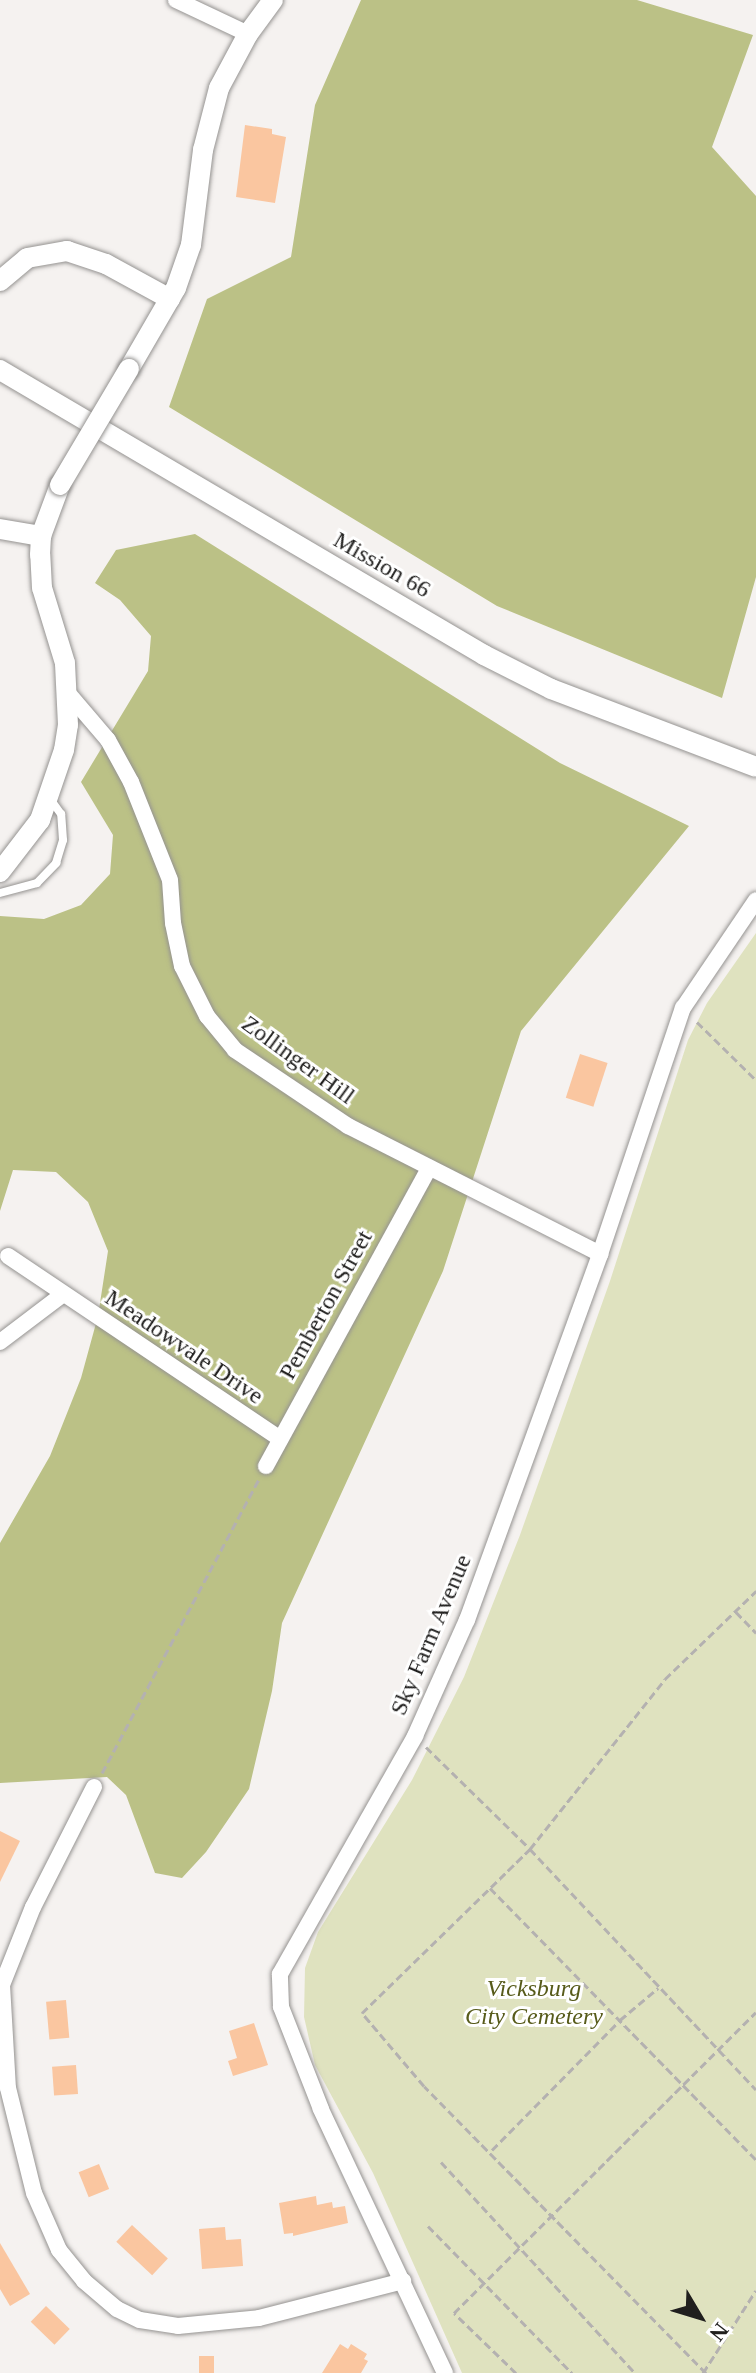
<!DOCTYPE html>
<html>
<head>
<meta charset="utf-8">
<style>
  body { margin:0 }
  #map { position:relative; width:756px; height:2373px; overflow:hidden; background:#f5f2f0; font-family:Georgia,serif }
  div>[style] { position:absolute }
  .green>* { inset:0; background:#dfe2bf }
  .forest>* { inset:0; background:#bbc186 }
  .building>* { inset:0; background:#fac6a0; transform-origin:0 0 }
  .path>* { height:3px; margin-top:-1.5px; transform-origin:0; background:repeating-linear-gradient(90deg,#b4b1b0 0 8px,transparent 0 12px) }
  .roads { filter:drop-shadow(0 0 2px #959391) drop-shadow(0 0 2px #959391) }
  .service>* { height:8px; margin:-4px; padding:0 4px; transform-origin:4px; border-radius:4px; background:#fff }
  .minor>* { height:16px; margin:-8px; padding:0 8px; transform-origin:8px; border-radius:8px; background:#fff }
  .tertiary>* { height:20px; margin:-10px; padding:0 10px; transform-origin:10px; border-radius:10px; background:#fff }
  .bridges { filter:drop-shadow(0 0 2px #959391) drop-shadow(0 0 2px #959391) }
  .tertiary-bridge>* { height:20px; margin:-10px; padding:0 10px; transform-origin:10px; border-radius:10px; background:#fff }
  span { translate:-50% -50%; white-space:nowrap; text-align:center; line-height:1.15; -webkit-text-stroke:6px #fff; paint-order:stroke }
  .street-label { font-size:24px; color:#201f1e }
  .park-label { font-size:24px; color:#575b1a; font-style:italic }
  .north { position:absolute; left:660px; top:2277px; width:80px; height:80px; -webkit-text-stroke:6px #fff; paint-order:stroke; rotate:128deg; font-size:22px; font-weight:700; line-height:32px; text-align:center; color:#201f1e }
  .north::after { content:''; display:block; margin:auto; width:28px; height:36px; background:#201f1e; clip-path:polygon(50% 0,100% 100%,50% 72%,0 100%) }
</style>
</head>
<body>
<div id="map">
  <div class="green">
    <div style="clip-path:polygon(756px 933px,756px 2373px,462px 2373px,373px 2173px,315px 2065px,304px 2017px,305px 1968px,318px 1932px,412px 1780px,464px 1677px,520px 1535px,610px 1281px,688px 1040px,707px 1003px)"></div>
  </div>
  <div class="forest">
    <div style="clip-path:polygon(361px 0,637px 0,753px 35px,712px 147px,756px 196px,756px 577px,722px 698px,497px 606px,169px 407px,207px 299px,291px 257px,315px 105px)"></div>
    <div style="clip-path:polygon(195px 534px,560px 763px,689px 826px,521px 1031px,443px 1271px,282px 1623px,272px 1691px,249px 1789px,206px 1852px,182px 1878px,155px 1873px,126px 1795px,107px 1777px,0 1783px,0 1543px,50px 1456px,81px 1378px,98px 1316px,108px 1251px,88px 1202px,56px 1172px,13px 1170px,0 1211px,0 916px,44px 919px,81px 905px,110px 874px,113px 835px,81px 782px,148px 671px,151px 636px,120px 600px,95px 583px,116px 550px)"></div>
  </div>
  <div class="building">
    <div style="clip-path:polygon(245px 125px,272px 129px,272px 134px,286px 137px,275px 203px,236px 197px)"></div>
    <div style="left:580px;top:1054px;width:29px;height:46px;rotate:18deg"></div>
    <div style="clip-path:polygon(0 1831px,20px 1841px,0 1882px)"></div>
    <div style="left:66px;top:2000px;width:38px;height:20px;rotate:85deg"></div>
    <div style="clip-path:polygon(254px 2023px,268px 2065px,233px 2076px,228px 2061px,237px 2058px,229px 2031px)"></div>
    <div style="left:76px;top:2065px;width:29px;height:24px;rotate:86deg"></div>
    <div style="left:99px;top:2164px;width:27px;height:22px;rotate:68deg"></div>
    <div style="clip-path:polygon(316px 2196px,317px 2205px,332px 2202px,333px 2208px,345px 2206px,348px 2223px,293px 2236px,293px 2233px,284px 2234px,279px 2203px)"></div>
    <div style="left:132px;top:2225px;width:49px;height:23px;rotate:43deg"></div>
    <div style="clip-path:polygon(225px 2227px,226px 2240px,241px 2239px,243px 2266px,202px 2269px,199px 2229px)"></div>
    <div style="clip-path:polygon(0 2243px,30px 2294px,10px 2306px,0 2289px)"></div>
    <div style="left:46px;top:2306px;width:33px;height:22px;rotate:44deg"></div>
    <div style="clip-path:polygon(340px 2344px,348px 2349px,351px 2344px,367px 2354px,364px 2359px,368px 2361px,361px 2373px,322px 2373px)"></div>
    <div style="left:199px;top:2356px;width:15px;height:17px"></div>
  </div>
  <div class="path">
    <div style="left:697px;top:1022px;width:83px;rotate:44.5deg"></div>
    <div style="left:736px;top:1612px;width:29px;rotate:46deg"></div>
    <div style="left:426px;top:1747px;width:146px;rotate:44.4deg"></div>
    <div style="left:530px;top:1849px;width:330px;rotate:46.8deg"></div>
    <div style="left:102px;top:1773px;width:333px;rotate:-61.9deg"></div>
    <div style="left:490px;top:1888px;width:380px;rotate:45.6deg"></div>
    <div style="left:492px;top:2150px;width:182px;rotate:-45.4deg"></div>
    <div style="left:620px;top:2020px;width:50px;rotate:-40.1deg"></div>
    <div style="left:441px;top:2162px;width:287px;rotate:47.4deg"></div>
    <div style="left:428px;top:2226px;width:206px;rotate:45.6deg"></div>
    <div style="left:516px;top:2373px;width:86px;rotate:-135.9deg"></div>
    <div style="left:454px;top:2313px;width:426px;rotate:-44.9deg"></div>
    <div style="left:703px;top:2373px;width:98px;rotate:-57.4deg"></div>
    <div style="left:706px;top:2373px;width:402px;rotate:-134.5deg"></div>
    <div style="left:424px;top:2086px;width:96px;rotate:-130.3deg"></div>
    <div style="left:362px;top:2013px;width:235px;rotate:-44.3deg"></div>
    <div style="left:530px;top:1849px;width:217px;rotate:-51.5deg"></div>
    <div style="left:665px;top:1679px;width:127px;rotate:-44deg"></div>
  </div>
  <div class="roads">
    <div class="service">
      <div style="left:0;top:893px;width:38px;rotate:-15deg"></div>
      <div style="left:37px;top:883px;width:28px;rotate:-46deg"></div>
      <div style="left:56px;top:863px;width:24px;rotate:-73deg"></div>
      <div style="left:63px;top:840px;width:26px;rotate:-94deg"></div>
      <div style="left:61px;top:814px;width:19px;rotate:-126deg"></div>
    </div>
    <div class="minor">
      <div style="left:176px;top:0;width:80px;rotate:25.3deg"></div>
      <div style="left:67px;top:692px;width:63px;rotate:49.5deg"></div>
      <div style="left:108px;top:740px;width:48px;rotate:61.3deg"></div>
      <div style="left:131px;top:782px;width:105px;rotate:68.3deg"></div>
      <div style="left:170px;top:880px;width:43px;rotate:86deg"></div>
      <div style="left:173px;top:923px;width:44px;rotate:78.2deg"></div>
      <div style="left:182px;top:966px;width:56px;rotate:63.4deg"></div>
      <div style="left:207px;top:1016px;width:44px;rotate:50.5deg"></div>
      <div style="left:235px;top:1050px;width:136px;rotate:33.9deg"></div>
      <div style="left:348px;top:1126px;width:283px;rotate:26.9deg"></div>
      <div style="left:8px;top:1256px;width:328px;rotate:33.9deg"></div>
      <div style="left:0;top:1342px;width:78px;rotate:-37.2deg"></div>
      <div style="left:266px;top:1466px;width:340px;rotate:-61.3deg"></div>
      <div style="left:94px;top:1787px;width:135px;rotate:116.9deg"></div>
      <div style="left:33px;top:1907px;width:84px;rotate:111.7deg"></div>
      <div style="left:2px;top:1985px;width:103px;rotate:86.7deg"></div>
      <div style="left:8px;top:2088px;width:108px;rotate:76.1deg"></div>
      <div style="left:34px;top:2193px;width:62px;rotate:66.3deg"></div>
      <div style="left:59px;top:2250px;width:40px;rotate:51deg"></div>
      <div style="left:84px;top:2281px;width:43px;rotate:40.3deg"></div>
      <div style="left:117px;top:2309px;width:25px;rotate:26deg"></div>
      <div style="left:140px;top:2320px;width:38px;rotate:9deg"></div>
      <div style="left:178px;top:2326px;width:81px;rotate:-5.6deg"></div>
      <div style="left:259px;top:2318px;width:149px;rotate:-14.4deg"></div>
      <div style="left:445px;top:2373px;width:292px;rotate:-115.2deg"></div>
      <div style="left:321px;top:2109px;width:110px;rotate:-111.4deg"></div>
      <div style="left:281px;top:2007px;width:33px;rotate:-92deg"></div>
      <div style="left:280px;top:1974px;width:274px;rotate:-60.4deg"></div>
      <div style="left:415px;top:1736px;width:127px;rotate:-65.9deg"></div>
      <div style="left:467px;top:1620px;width:389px;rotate:-70deg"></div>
      <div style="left:600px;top:1254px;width:260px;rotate:-71.4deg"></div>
      <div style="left:683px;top:1008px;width:130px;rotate:-55.9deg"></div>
    </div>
    <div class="tertiary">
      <div style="left:0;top:281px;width:35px;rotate:-40deg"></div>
      <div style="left:27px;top:258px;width:41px;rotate:-9.9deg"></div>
      <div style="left:67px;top:251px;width:41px;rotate:18.4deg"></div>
      <div style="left:106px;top:264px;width:73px;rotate:28.7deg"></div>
      <div style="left:129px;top:369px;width:94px;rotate:-59.9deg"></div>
      <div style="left:176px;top:288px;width:46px;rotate:-70.8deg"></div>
      <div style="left:191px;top:245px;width:96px;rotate:-82.8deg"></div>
      <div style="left:203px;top:150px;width:64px;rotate:-75.5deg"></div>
      <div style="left:219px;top:88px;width:61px;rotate:-61.8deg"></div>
      <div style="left:248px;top:34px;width:42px;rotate:-53.7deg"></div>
      <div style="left:0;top:370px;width:562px;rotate:30.49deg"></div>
      <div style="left:484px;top:655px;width:75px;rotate:26.9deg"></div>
      <div style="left:551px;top:689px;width:219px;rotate:20.8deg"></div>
      <div style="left:0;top:529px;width:42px;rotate:9.7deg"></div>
      <div style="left:0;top:872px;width:66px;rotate:-52.4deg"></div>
      <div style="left:40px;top:820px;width:74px;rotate:-71.1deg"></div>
      <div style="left:64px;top:750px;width:25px;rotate:-81deg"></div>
      <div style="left:68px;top:725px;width:62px;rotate:-92.8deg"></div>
      <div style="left:65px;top:663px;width:78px;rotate:-107deg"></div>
      <div style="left:42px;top:588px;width:33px;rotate:-93deg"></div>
      <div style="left:40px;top:555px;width:19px;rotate:-87deg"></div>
      <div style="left:41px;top:536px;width:54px;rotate:-69.6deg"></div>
    </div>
  </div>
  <div class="bridges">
    <div class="tertiary-bridge">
      <div style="left:60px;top:485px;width:135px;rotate:-59.3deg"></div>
    </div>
  </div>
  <div class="street-label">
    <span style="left:382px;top:565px;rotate:30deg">Mission 66</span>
    <span style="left:298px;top:1060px;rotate:36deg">Zollinger Hill</span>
    <span style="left:326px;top:1305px;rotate:-61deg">Pemberton Street</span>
    <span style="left:184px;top:1347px;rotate:34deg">Meadowvale Drive</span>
    <span style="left:431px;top:1635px;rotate:-67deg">Sky Farm Avenue</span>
  </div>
  <div class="park-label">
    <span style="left:534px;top:2003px">Vicksburg<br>City Cemetery</span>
  </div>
  <div class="north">N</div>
</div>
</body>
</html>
